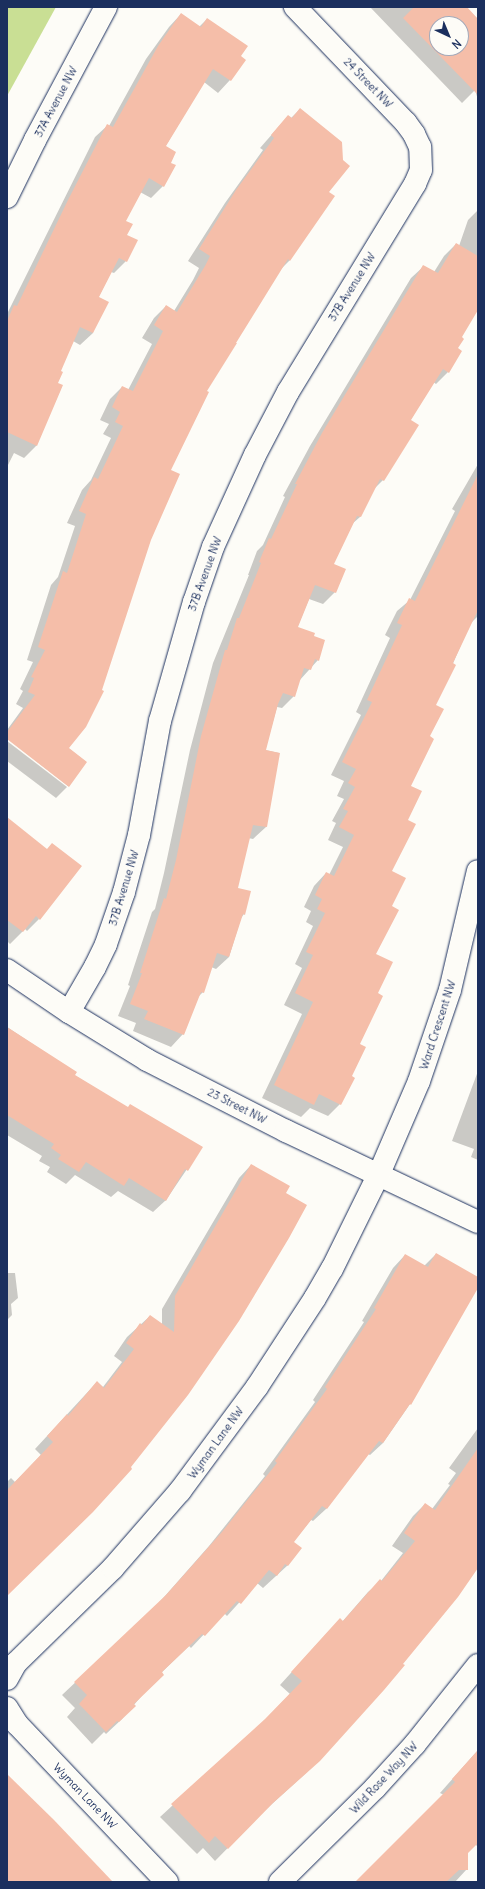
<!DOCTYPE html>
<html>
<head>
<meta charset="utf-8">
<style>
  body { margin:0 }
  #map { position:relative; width:485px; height:1889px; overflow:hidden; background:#fdfcf7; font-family:Delius,sans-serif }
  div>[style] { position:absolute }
  .green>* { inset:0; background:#c9df94 }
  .shadow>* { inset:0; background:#0003 }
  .building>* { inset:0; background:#f5bea9 }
  .roads { filter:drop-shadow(0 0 1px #1b2f5e) drop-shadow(0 0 1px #1b2f5e) }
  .minor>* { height:22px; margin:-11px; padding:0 11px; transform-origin:11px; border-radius:11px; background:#fdfcf7 }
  span { translate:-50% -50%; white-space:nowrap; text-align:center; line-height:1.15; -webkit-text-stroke:4px #fdfcf7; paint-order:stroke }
  .street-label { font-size:11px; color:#1b2f5e }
  .frame { position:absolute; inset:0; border:8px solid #1b2f5e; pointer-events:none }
  .north { position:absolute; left:429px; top:16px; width:40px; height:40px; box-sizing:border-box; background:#fdfcf7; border:1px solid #a3aaba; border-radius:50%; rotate:136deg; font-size:11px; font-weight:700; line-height:16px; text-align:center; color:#1b2f5e }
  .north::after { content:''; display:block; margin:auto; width:14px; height:18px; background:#1b2f5e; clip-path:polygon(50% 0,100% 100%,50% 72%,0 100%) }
</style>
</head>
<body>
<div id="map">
  <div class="green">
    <div style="clip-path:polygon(7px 7px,56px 7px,7px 96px)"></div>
  </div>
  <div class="shadow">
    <div style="clip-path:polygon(evenodd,370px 7px,466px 7px,478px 20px,478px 100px,475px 90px,462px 103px,370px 7px,437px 24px,461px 24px,461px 48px,437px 48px,437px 24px)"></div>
    <div style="clip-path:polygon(181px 14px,199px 27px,207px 19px,239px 57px,230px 80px,218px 93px,204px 82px,165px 147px,163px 186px,151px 198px,140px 192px,125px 221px,126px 261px,114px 273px,111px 272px,98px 298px,93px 333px,80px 345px,73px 341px,59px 371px,57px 384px,62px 386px,36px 446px,24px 458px,14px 453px,7px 467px,7px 314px,95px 137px,108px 125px,109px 126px,146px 59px,169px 27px)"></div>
    <div style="clip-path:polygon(300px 109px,328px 192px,290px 260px,280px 270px,205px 392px,170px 470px,150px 540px,68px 748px,86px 762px,68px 786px,7px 738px,7px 730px,23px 708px,16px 704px,23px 691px,20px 689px,33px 662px,27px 660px,51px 585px,58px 577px,75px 526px,67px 523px,82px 490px,91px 480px,111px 438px,103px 434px,109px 424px,100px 420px,110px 399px,122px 387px,128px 390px,152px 344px,142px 338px,154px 318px,166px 306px,174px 311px,193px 280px,199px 268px,188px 261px,225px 203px,263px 150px,260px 148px,288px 116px,291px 118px)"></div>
    <div style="clip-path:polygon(478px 210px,478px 308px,460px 337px,448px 372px,436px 384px,433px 382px,410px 421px,383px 480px,373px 490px,360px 517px,352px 524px,332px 565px,335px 592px,323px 604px,309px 599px,297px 628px,313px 637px,318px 660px,299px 681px,294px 696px,282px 708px,277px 707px,265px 750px,279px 753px,266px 827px,253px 839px,248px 838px,237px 889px,244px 914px,241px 918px,229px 957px,216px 969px,211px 967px,203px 992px,198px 997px,183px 1034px,171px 1047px,133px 1031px,136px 1023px,118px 1016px,130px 986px,128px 985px,152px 912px,155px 909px,164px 873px,190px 750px,213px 663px,249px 575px,248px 575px,257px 551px,263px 545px,285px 497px,283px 496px,310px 446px,411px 278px,424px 266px,434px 272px,444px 256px,456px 244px,459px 246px,468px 220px)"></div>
    <div style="clip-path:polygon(478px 464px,478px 616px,470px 624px,435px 705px,429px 737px,409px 786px,407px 821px,390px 871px,390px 906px,375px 955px,377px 994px,359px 1044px,340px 1104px,328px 1116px,310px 1108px,301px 1117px,262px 1098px,302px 1014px,284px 1005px,302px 968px,295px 964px,313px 926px,306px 922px,311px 911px,304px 907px,314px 886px,326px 873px,329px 875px,343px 847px,328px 840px,336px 823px,332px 821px,344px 799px,337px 796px,344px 781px,331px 775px,361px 715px,356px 712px,390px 638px,385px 635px,397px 611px,410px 600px,455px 511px,452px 509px)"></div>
    <div style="clip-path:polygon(7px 741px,67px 787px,56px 798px,7px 761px)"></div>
    <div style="clip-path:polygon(7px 818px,39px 919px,27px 931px,25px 929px,10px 944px,7px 941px)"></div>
    <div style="clip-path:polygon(7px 1027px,76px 1073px,74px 1075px,128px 1108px,202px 1147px,166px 1200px,153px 1212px,118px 1191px,111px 1197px,75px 1175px,66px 1184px,47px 1172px,50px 1167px,39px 1161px,42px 1156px,7px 1135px)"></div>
    <div style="clip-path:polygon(478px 1071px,478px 1160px,471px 1157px,474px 1149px,452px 1141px)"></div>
    <div style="clip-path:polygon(251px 1165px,288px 1186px,7px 1594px,7px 1482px,11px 1478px,15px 1482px,41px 1455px,35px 1449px,97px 1382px,103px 1387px,122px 1362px,114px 1356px,127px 1337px,150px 1316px,162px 1325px,162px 1309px,239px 1178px)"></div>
    <div style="clip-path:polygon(436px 1254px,478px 1278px,478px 1286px,410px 1404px,383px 1443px,370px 1455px,368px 1454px,326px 1509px,313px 1521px,311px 1520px,293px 1542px,288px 1565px,263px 1588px,257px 1583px,227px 1616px,224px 1613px,191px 1648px,189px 1646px,161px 1673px,122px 1719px,106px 1734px,104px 1732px,92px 1744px,67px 1717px,75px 1708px,62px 1695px,157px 1605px,209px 1546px,265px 1476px,263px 1474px,315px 1402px,313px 1400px,364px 1322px,362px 1321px,393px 1268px,405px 1255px,424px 1266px)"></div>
    <div style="clip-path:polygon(7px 1273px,15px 1273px,18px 1298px,11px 1304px,12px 1315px,7px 1320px)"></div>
    <div style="clip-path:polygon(478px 1428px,478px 1567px,306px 1773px,262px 1813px,215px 1861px,203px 1848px,197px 1854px,160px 1817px,262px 1723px,290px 1694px,280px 1685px,328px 1632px,342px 1622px,368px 1592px,381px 1581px,403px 1553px,392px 1546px,413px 1516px,425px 1504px,432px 1509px,450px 1485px,448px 1484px,456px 1473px,449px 1468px)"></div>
    <div style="clip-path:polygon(478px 1750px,478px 1847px,475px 1844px,467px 1853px,467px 1869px,455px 1882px,356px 1882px,444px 1795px,440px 1793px)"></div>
  </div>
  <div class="building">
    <div style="clip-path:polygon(evenodd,414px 7px,467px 7px,478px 19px,478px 95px,403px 18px,414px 7px,437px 24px,461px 24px,461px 48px,437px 48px,437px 24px)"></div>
    <div style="clip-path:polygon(181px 13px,201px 27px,207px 18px,248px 46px,241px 56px,246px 60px,231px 81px,213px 69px,166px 146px,176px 152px,171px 163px,176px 165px,164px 187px,149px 178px,126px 221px,133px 224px,127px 235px,138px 240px,127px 262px,119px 258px,99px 297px,109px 302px,93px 333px,80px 327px,61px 371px,63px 372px,58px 383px,63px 385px,37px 446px,7px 432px,7px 321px,14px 305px,17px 306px,68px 200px,107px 124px,113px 127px,158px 46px)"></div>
    <div style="clip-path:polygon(300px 108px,342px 142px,343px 160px,350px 166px,329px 192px,335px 196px,290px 261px,288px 259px,236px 343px,237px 343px,207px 391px,209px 392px,171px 470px,180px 474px,151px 540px,102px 690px,104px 691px,86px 727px,69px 748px,87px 762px,69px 787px,7px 739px,7px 732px,35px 695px,28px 692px,34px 678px,31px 677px,45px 650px,38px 647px,63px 571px,67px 573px,86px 514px,79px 511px,94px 477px,98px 479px,123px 426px,115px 422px,120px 412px,112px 407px,122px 386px,133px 391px,163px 331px,154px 325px,166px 305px,177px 312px,205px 266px,210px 256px,199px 249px,236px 190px,274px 138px,271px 135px,288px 115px,292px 118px)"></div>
    <div style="clip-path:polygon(456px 243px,478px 256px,478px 310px,462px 337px,464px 339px,458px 348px,462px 351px,449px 373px,443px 369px,411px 420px,419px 425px,384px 481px,380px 479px,361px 517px,357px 516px,334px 564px,346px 569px,336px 593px,315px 585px,298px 627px,315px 633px,314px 636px,325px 640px,319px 661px,315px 659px,311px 670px,304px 668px,295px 697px,283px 693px,278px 704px,266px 750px,280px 753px,267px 827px,253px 825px,238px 888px,251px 891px,245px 915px,243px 914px,229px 957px,217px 953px,204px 993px,201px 992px,184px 1035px,144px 1019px,148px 1011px,130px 1004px,142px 973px,140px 973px,164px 898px,166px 899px,176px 860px,201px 736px,225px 650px,227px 650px,237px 618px,239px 618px,261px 563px,259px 562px,269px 538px,271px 539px,297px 484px,295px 484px,322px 433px,423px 265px,438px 273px)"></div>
    <div style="clip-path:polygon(478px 474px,478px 610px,453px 663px,456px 665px,436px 705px,444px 709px,430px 736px,434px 739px,411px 786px,422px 791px,408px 820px,416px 824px,392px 871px,406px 878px,392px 906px,399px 910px,376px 954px,393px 962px,378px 993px,383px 996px,360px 1044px,366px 1047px,352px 1076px,355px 1078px,341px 1105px,319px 1094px,314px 1105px,274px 1085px,313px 1002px,295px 993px,313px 955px,306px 952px,325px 913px,317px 909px,322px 899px,315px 895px,326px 872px,334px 876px,354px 835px,339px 827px,348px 811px,343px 809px,355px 787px,348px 783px,356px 769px,342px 762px,372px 702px,367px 700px,402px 625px,397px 623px,409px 598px,415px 601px)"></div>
    <div style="clip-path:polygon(7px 817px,47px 849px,52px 843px,82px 866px,40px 920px,36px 916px,23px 932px,7px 920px)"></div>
    <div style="clip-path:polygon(7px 1027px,77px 1072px,75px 1075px,128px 1107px,130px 1104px,203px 1147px,188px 1171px,185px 1169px,166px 1201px,129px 1178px,124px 1186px,86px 1162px,79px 1172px,58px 1159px,61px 1155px,51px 1148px,54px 1144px,7px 1115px)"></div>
    <div style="clip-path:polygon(251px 1164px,290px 1186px,286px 1193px,307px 1205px,289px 1238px,239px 1321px,188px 1395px,131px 1467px,132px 1469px,93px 1512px,7px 1596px,7px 1490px,53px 1442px,47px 1436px,67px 1414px,68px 1416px,97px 1381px,104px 1388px,134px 1349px,126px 1343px,140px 1323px,142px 1325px,150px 1315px,174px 1332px,175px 1296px)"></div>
    <div style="clip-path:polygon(436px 1253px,478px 1277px,478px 1288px,411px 1405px,410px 1404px,383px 1443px,379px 1441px,327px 1509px,322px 1506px,294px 1542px,302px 1548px,288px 1566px,285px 1564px,277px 1576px,269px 1570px,241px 1604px,237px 1601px,205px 1636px,202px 1634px,162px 1672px,164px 1675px,134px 1704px,136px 1706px,119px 1722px,117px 1721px,106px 1732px,79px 1704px,87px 1695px,74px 1682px,166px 1595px,222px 1532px,277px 1463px,275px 1461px,327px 1389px,325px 1387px,376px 1309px,374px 1308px,405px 1254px,428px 1267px)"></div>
    <div style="clip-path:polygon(478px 1448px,478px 1568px,458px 1597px,403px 1664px,405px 1665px,384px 1690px,320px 1761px,273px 1803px,228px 1849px,215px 1836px,209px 1843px,171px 1804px,265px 1719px,302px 1681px,291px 1672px,340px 1618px,343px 1621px,380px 1579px,382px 1581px,415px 1541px,404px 1533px,425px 1503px,435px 1510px)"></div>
    <div style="clip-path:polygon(478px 1750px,478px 1843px,468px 1853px,468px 1870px,459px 1870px,446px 1882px,355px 1882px,455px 1782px,452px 1779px)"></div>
    <div style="clip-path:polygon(7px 1774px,54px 1820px,113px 1882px,7px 1882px)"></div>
  </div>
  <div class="roads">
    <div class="minor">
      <div style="left:7px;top:197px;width:64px;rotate:-63.8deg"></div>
      <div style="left:35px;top:140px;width:151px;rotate:-61.9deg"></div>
      <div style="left:7px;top:970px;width:75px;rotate:34.1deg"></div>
      <div style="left:69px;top:1012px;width:92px;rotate:31.6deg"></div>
      <div style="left:147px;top:1060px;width:156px;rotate:27.1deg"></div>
      <div style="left:286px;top:1131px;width:212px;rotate:25.4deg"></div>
      <div style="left:69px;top:1012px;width:52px;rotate:-60deg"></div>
      <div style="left:95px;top:967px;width:25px;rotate:-64deg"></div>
      <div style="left:106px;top:944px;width:55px;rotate:-70.9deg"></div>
      <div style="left:124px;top:892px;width:59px;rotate:-75.3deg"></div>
      <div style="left:139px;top:835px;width:116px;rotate:-79.6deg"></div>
      <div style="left:160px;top:721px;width:124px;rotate:-74.1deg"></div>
      <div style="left:194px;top:602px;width:58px;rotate:-70.9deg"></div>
      <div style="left:213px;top:547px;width:101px;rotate:-65.5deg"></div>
      <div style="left:255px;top:455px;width:71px;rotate:-62.4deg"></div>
      <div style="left:288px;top:392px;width:244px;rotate:-58.6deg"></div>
      <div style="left:415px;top:184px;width:15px;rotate:-67deg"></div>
      <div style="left:421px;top:170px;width:23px;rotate:-92deg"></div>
      <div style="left:420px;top:147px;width:14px;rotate:-115deg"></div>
      <div style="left:414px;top:134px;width:14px;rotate:-126deg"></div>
      <div style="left:406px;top:123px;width:161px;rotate:-133.7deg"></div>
      <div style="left:7px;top:1679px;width:18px;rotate:-61deg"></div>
      <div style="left:16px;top:1663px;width:136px;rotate:-44.4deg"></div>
      <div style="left:113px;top:1568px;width:102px;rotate:-49deg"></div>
      <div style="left:180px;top:1491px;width:129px;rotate:-53.5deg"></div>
      <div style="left:257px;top:1387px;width:106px;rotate:-56.9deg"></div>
      <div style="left:315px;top:1298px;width:34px;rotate:-60deg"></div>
      <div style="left:332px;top:1269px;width:106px;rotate:-63.7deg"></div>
      <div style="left:379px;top:1174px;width:101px;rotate:-66.7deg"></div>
      <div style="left:419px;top:1081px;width:96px;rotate:-71.2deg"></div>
      <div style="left:450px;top:990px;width:122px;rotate:-76.8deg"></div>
      <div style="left:7px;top:1708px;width:19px;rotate:58deg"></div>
      <div style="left:17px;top:1724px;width:218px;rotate:46.5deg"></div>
      <div style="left:280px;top:1882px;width:134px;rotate:-44.7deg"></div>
      <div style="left:375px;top:1788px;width:59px;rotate:-47.7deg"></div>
      <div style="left:415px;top:1744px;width:101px;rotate:-51.4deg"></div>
    </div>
  </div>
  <div class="street-label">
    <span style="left:368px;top:83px;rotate:46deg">24 Street NW</span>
    <span style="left:56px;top:102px;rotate:-62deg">37A Avenue NW</span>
    <span style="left:352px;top:287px;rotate:-58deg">37B Avenue NW</span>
    <span style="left:205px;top:574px;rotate:-70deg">37B Avenue NW</span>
    <span style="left:124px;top:888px;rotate:-73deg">37B Avenue NW</span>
    <span style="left:438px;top:1025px;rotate:-72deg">Ward Crescent NW</span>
    <span style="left:237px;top:1106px;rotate:27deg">23 Street NW</span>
    <span style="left:216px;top:1443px;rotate:-54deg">Wyman Lane NW</span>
    <span style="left:384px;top:1778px;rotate:-47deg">Wild Rose Way NW</span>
    <span style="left:85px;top:1796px;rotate:46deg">Wyman Lane NW</span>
  </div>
  <div class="frame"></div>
  <div class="north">N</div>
</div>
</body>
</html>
